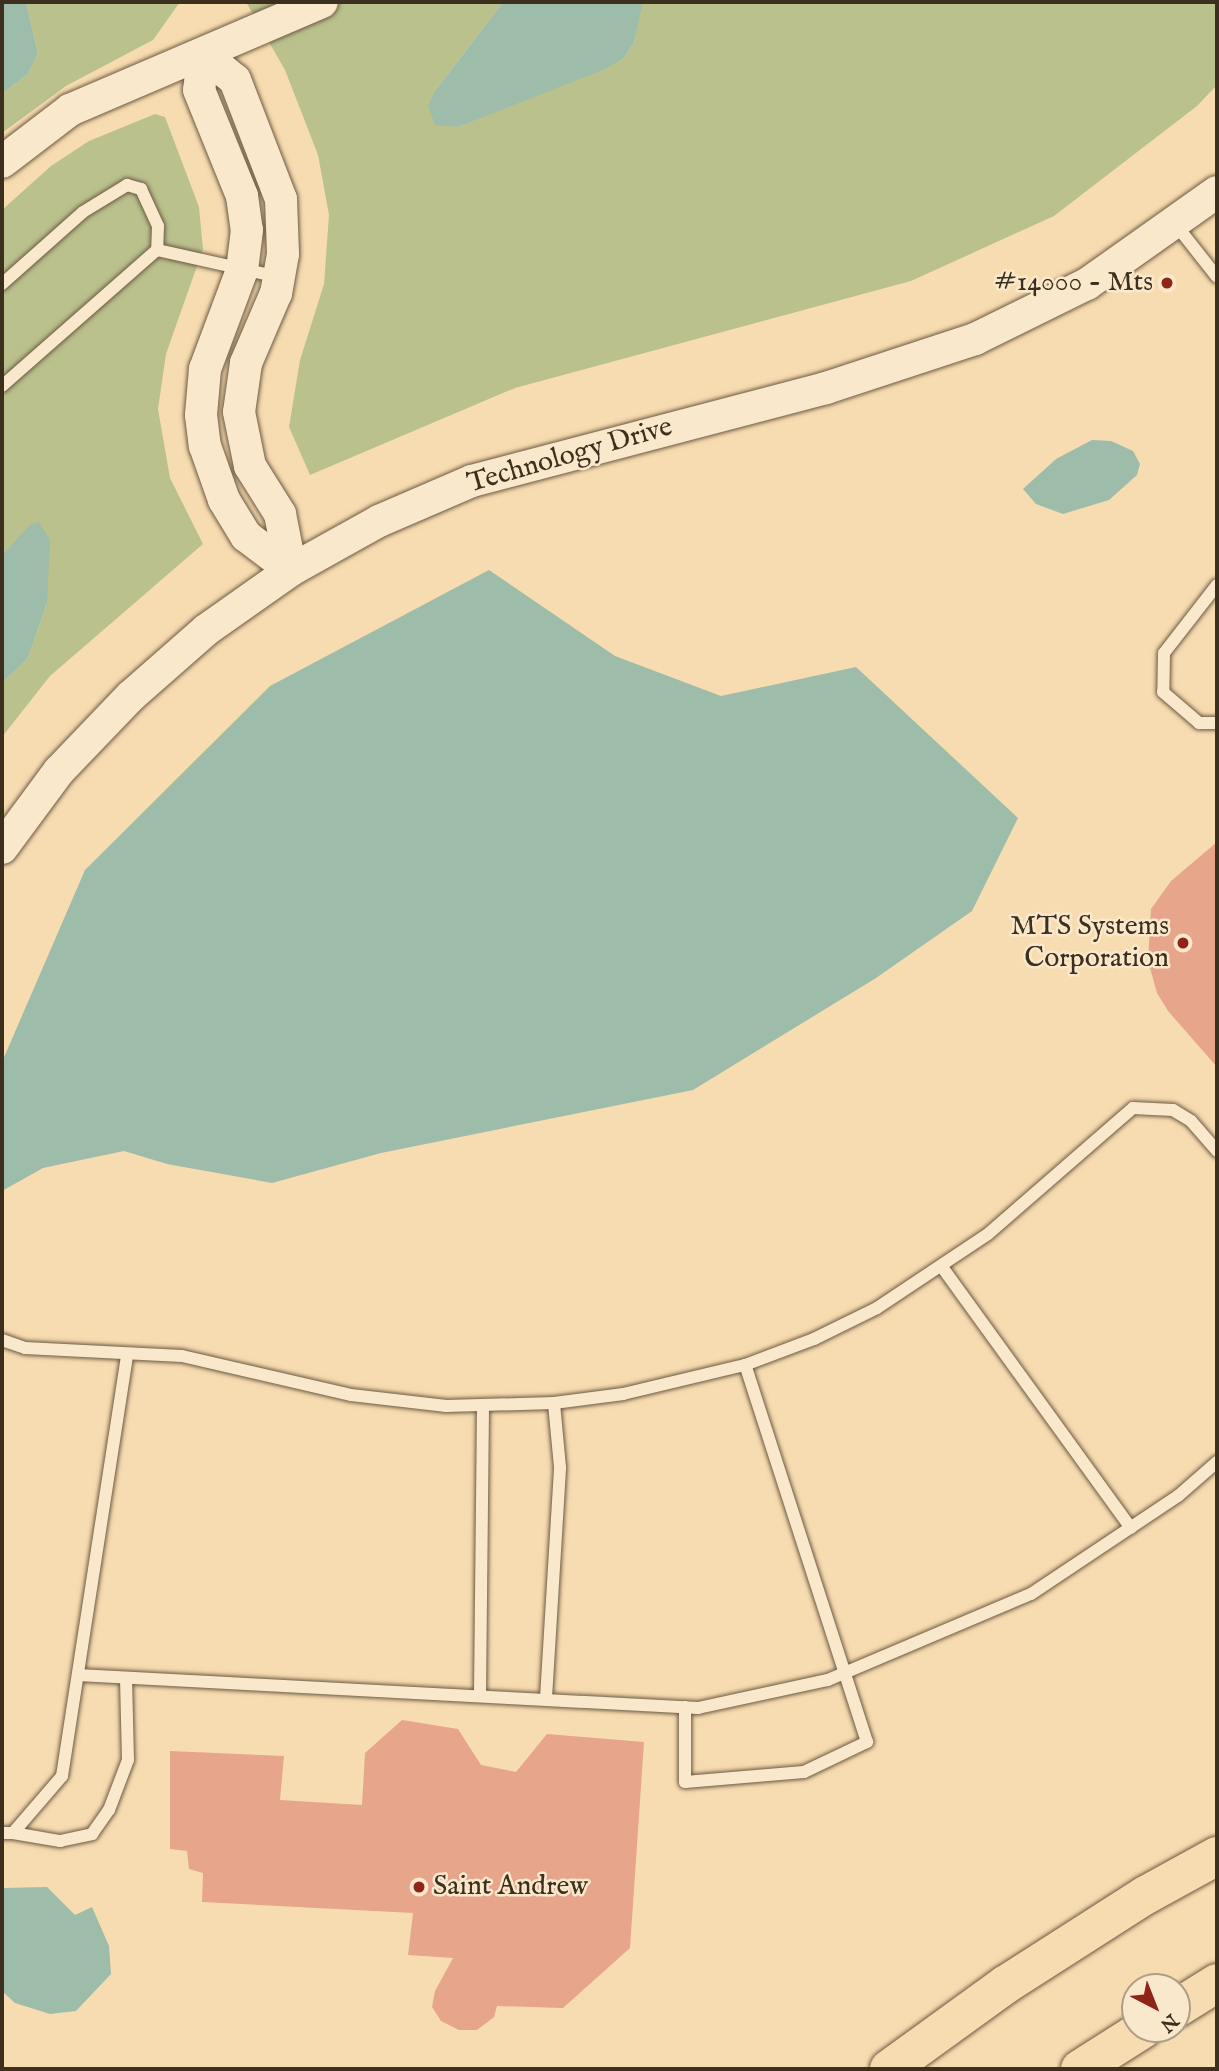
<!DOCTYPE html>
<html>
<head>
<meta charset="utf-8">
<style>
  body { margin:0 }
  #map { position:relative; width:1219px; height:2071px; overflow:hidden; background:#f8dcb1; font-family:"IM FELL English",serif }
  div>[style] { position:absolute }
  .green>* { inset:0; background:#bac18d }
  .water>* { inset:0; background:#9dbcaa }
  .building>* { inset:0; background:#e7a58b }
  .roads { filter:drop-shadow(0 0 2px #6c5a43) drop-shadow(0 0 2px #6c5a43) }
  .service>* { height:12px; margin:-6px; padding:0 6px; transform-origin:6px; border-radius:6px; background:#fae8cc }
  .tertiary>* { height:32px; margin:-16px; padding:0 16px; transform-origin:16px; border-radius:16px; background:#fae8cc }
  .motorway>* { height:38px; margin:-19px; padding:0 19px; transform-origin:19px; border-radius:19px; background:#f8dcb1 }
  .dots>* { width:19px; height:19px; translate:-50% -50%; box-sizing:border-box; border:4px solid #fae8cc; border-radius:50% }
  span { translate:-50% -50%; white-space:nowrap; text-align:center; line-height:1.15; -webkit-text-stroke:5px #fae8cc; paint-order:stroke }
  .poi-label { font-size:28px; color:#3d2f1e }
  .right { translate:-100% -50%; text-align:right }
  .left { translate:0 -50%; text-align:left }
  .street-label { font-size:28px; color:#3d2f1e }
  .frame { position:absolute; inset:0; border:4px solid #3d2f1e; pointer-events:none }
  .north { position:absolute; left:1121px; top:1973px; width:70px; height:70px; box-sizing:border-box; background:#fae8cc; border:2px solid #ae9e86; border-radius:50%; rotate:138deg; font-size:19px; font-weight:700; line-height:28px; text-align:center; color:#3d2f1e }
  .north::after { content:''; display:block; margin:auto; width:24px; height:32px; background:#8f2418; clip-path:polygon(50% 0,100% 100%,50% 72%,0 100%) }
</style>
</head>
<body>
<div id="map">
  <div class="green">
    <div style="clip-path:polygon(26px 2px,180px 2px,153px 40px,66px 86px,2px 133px,2px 94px,28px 74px,38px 53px)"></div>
    <div style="clip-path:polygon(246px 2px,503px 2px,435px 91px,458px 127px,624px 58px,634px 43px,642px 2px,1217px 2px,1217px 85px,1197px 106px,1054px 216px,911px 281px,515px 388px,310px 475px,289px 427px,300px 360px,324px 284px,329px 215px,318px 155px,285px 70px)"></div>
    <div style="clip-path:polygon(155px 114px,165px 117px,199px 207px,203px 249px,166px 354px,158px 409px,170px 478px,203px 544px,50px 676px,2px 737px,2px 683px,28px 658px,47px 603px,10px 547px,2px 555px,2px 210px,51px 166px,89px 141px)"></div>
  </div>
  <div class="water">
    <div style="clip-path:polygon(2px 2px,26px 2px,38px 53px,28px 74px,2px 94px)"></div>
    <div style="clip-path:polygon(503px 2px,642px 2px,642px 6px,634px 43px,624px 58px,605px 69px,458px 127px,435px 125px,428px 106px,435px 91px)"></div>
    <div style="clip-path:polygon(1092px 440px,1111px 441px,1133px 451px,1140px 464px,1137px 475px,1109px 500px,1063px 514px,1036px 504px,1023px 489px,1056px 459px)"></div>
    <div style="clip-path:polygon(39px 522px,50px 540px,47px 603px,28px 658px,2px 683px,2px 555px,31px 524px)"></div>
    <div style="clip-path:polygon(489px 570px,615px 656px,721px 696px,856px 667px,1018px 818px,972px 911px,876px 978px,693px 1090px,381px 1153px,272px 1183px,167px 1164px,124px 1151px,43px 1168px,2px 1191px,2px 1062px,85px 870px,270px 686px)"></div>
    <div style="clip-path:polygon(47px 1887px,75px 1915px,92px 1907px,109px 1946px,111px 1974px,76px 2011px,50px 2014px,15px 2003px,2px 1991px,2px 1888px)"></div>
  </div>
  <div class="building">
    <div style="clip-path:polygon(1217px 842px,1217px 1067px,1168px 1011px,1157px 993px,1148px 961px,1151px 909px,1171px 881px)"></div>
    <div style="clip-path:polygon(402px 1720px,458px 1729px,481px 1765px,516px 1772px,547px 1734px,644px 1742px,630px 1948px,563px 2008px,497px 2006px,494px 2017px,477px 2030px,459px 2030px,441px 2021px,432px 2007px,435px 1991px,453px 1958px,408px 1955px,413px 1913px,202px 1902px,203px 1873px,189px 1869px,187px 1851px,170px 1849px,170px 1751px,284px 1756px,280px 1800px,362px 1805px,365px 1753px)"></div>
  </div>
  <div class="roads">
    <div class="service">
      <div style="left:1176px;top:225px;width:66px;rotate:51.7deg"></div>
      <div style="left:2px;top:284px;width:108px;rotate:-41.6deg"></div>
      <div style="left:83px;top:212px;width:52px;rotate:-31.5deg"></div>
      <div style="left:127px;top:185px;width:15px;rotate:16deg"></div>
      <div style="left:141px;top:189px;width:41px;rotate:65.3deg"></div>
      <div style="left:158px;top:226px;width:24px;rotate:92deg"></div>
      <div style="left:2px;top:386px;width:206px;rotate:-41.3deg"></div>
      <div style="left:157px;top:250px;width:125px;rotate:12.5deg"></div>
      <div style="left:1217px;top:585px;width:86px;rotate:127.9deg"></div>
      <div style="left:1164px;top:653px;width:39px;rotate:91deg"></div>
      <div style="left:1163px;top:692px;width:48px;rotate:40.7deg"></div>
      <div style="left:1199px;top:723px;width:18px"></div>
      <div style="left:942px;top:1267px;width:322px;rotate:54.1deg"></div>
      <div style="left:2px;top:1340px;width:24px;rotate:19deg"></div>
      <div style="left:25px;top:1348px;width:157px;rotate:2.9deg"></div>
      <div style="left:182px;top:1356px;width:173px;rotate:13deg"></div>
      <div style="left:351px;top:1395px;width:96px;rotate:6.6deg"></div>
      <div style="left:446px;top:1406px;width:108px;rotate:-1.6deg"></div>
      <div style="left:554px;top:1403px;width:70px;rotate:-7.4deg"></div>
      <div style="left:623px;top:1394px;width:125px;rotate:-13.4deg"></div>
      <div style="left:745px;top:1365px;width:74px;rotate:-20.6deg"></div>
      <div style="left:814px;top:1339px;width:70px;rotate:-26.2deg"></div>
      <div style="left:877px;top:1308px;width:133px;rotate:-33.7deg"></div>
      <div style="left:988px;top:1234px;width:192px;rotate:-41deg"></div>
      <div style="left:1133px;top:1108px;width:40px;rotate:2.9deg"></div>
      <div style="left:1173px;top:1110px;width:21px;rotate:31deg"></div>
      <div style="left:1191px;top:1121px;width:40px;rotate:49deg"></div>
      <div style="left:78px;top:1675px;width:621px;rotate:3.05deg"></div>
      <div style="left:698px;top:1708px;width:133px;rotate:-12.2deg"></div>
      <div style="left:828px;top:1680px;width:220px;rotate:-23deg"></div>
      <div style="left:1031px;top:1594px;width:177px;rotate:-33.7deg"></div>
      <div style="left:1178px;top:1496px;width:52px;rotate:-41.1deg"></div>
      <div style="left:480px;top:1694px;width:289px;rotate:-89.4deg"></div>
      <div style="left:546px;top:1698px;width:231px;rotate:-86.5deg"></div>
      <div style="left:560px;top:1467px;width:64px;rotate:-95.4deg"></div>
      <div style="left:685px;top:1707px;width:75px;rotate:90deg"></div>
      <div style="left:685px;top:1782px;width:119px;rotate:-4.8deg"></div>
      <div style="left:804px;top:1772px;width:70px;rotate:-25.5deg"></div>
      <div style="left:867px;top:1742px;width:396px;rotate:-107.9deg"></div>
      <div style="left:2px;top:1833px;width:11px"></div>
      <div style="left:13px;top:1833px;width:75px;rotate:-49.3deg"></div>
      <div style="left:62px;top:1776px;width:427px;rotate:-81.2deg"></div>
      <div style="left:13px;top:1833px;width:48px;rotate:9.7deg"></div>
      <div style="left:60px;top:1841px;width:33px;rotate:-12deg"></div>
      <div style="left:92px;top:1834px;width:29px;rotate:-55deg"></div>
      <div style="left:109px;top:1810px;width:53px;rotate:-69.2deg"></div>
      <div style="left:128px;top:1760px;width:82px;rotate:-91.4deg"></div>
    </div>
    <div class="tertiary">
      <div style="left:203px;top:54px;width:36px;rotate:96deg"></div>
      <div style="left:199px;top:90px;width:114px;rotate:67.9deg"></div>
      <div style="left:242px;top:196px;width:34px;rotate:82deg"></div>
      <div style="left:247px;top:230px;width:40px;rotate:97.1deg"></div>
      <div style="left:242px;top:270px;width:106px;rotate:110.5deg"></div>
      <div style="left:205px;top:369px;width:46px;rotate:95deg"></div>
      <div style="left:201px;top:415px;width:31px;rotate:83deg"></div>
      <div style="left:205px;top:446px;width:57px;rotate:70.6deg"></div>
      <div style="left:224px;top:500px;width:42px;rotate:58.6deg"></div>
      <div style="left:246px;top:536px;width:56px;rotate:37.1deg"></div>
      <div style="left:203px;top:54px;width:41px;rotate:39.1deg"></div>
      <div style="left:235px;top:80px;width:128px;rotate:68.9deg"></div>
      <div style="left:281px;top:199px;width:55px;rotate:87.9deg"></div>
      <div style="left:283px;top:254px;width:40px;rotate:100deg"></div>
      <div style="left:276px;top:293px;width:76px;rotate:113.2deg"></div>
      <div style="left:246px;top:363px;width:49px;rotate:98.1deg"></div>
      <div style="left:239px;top:412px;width:55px;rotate:78.5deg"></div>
      <div style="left:250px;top:466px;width:57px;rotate:58deg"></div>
      <div style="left:280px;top:514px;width:57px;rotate:78.9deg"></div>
      <div style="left:2px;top:162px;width:86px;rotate:-37.4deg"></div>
      <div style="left:70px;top:110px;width:274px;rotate:-23.2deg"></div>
      <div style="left:2px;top:848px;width:96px;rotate:-53.5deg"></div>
      <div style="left:59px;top:771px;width:104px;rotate:-46.2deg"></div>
      <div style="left:131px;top:696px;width:100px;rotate:-41.3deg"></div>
      <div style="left:206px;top:630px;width:104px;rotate:-35.2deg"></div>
      <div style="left:291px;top:570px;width:101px;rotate:-29.1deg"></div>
      <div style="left:379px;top:521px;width:101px;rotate:-23.3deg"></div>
      <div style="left:472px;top:481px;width:366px;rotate:-14.7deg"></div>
      <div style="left:826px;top:388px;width:157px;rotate:-18.2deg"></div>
      <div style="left:975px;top:339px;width:125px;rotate:-26.2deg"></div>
      <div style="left:1087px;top:284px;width:159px;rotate:-35.3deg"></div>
    </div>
    <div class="motorway">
      <div style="left:1177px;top:2008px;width:47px;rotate:-32deg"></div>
      <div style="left:889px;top:2069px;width:143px;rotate:-35.9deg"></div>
      <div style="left:1005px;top:1985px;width:167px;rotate:-32.6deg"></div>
      <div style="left:1146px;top:1895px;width:81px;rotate:-28.8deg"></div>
      <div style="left:1080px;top:2069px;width:75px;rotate:-32.4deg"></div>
    </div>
  </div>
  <div class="dots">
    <div style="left:1167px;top:283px;background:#8f2418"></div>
    <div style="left:1183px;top:943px;background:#8f2418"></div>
    <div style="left:419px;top:1887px;background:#8f2418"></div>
  </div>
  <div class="poi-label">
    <span class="right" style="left:1153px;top:283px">#14000 - Mts</span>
    <span class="right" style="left:1169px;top:943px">MTS Systems<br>Corporation</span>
    <span class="left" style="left:433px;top:1887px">Saint Andrew</span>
  </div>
  <div class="street-label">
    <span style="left:570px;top:456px;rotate:-16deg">Technology Drive</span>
  </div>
  <div class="frame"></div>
  <div class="north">N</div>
</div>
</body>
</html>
